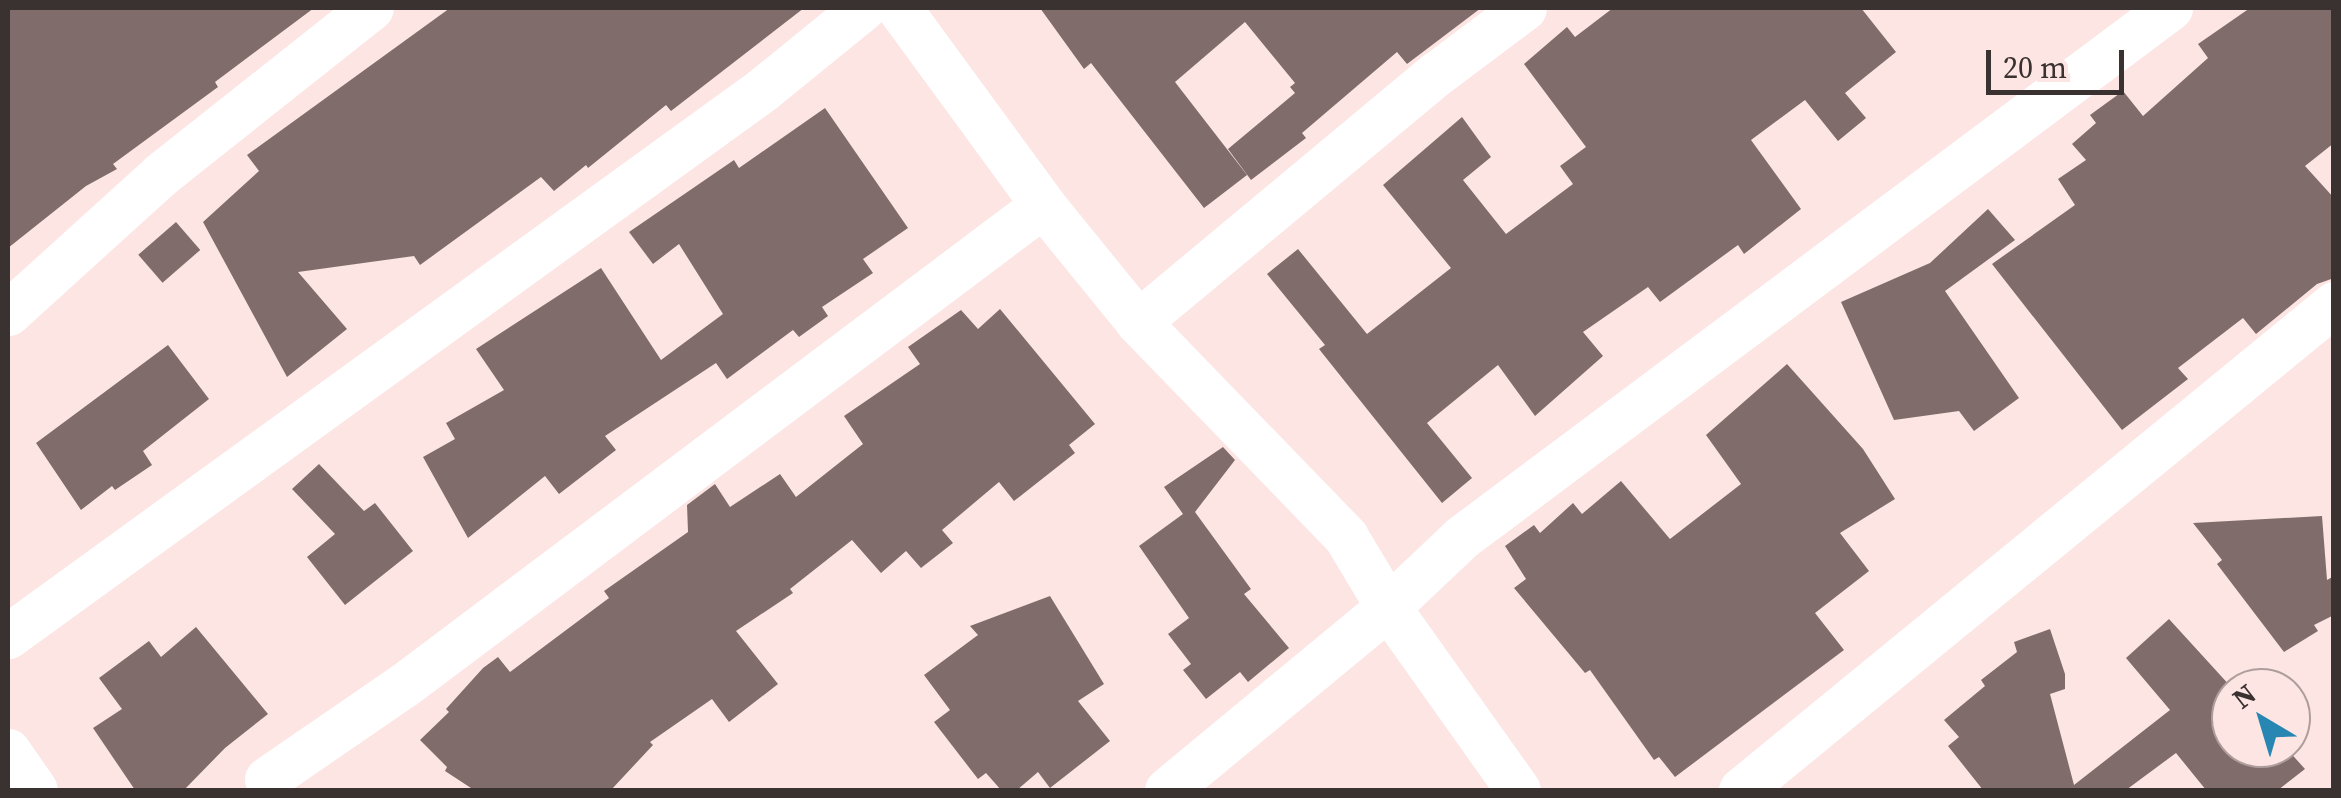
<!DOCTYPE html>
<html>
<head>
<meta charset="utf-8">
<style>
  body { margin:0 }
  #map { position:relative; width:2341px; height:798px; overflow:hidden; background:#fce5e3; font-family:"Source Serif 4",serif }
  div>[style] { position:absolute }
  .building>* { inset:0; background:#806d6b; transform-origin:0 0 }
  .street>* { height:45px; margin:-22.5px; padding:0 22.5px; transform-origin:22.5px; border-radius:22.5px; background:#fff }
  span { translate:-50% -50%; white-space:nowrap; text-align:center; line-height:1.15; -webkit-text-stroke:10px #fce5e3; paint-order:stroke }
  .frame { position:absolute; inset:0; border:10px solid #3a3231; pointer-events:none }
  .north { position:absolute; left:2211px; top:668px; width:100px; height:100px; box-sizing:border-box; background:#fce5e3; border:2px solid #ae9d9c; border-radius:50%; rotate:322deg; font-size:28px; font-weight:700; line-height:40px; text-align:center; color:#3a3231 }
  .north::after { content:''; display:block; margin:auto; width:35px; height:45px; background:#2887b2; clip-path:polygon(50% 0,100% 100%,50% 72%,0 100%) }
  .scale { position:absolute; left:1986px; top:50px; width:138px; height:45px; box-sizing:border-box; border:5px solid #3a3231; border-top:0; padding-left:12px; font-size:30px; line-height:35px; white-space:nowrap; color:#3a3231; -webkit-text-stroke:8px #fce5e3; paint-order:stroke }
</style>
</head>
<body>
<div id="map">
  <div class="building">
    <div style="clip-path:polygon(8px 8px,314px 8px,215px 82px,218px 87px,113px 164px,117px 169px,86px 186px,8px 248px)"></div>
    <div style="clip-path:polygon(450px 8px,804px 8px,671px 111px,666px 105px,588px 168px,586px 165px,554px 191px,541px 177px,420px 265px,414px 256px,298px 272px,347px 329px,287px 377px,203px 222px,259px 171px,247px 155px)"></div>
    <div style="clip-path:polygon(1040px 8px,1481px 8px,1407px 64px,1397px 52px,1302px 133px,1306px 138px,1251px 180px,1228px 149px,1295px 93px,1290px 87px,1295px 83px,1245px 22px,1175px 82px,1247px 175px,1204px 208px,1091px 63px,1084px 69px)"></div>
    <div style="clip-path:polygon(1613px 8px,1861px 8px,1896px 52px,1845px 93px,1866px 118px,1838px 141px,1805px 100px,1751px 140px,1801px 209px,1744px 254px,1738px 245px,1660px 302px,1648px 287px,1583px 332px,1603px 356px,1535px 416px,1498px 365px,1427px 423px,1472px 478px,1442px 503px,1319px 349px,1325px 345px,1267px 274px,1298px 249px,1367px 334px,1451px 268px,1383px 185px,1462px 117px,1491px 157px,1463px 180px,1506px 234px,1573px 184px,1560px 166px,1586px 147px,1524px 64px,1567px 27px,1575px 37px)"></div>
    <div style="clip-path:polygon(2250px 8px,2334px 8px,2334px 143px,2305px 166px,2334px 198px,2334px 278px,2317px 284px,2256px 334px,2243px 318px,2178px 368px,2188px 379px,2122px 430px,1992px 264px,2075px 205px,2058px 179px,2086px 160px,2072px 144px,2096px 123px,2090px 115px,2123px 91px,2143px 116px,2208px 58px,2198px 44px)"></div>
    <div style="clip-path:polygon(825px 108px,908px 228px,863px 259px,873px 273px,822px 307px,828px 316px,799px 337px,793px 330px,727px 379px,716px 363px,605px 436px,616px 450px,559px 494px,545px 476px,468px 538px,423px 457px,455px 439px,446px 423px,504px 390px,476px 349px,601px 268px,661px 360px,723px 314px,679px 244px,653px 264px,629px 232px,734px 160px,739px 168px)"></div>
    <div style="clip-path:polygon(1988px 209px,2015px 240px,1945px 291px,2019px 398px,1974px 431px,1959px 411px,1894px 420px,1841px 302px,1930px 263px)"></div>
    <div style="left:176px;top:222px;width:37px;height:50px;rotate:49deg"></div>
    <div style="clip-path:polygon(1000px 309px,1095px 424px,1069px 445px,1075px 453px,1014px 501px,999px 482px,942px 530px,953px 543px,921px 568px,906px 551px,881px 573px,852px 540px,790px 589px,793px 593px,736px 631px,778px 684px,729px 722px,712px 699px,650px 742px,653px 745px,611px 790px,474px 790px,445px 771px,447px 767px,420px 740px,449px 712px,446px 709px,483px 668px,498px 657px,510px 672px,609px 598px,604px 591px,688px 532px,687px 505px,715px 484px,730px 507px,780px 474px,796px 497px,863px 444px,844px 416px,920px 364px,908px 347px,961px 310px,978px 329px)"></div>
    <div style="clip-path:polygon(168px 345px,209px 399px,143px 451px,152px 465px,115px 490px,112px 486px,81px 510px,36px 443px)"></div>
    <div style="clip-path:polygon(1787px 364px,1863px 449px,1895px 499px,1840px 533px,1869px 571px,1815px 613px,1844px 650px,1675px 777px,1659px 757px,1654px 760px,1590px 670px,1585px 673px,1514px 588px,1526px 579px,1505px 546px,1534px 525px,1540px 533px,1573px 503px,1582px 514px,1621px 481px,1670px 539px,1741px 484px,1706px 435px)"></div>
    <div style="clip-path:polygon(1223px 447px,1235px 460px,1195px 512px,1251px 589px,1244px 594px,1289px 648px,1248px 682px,1240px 672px,1206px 699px,1183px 670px,1191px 664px,1168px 634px,1189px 618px,1139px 546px,1183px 514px,1164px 487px)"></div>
    <div style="clip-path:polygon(319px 464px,364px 511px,375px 503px,413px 551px,345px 605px,307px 557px,335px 534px,292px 489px)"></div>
    <div style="clip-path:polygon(2322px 516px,2327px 580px,2334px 576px,2334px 615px,2314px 625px,2318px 631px,2284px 652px,2217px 564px,2222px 560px,2193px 523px)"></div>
    <div style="clip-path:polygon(1050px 596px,1104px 684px,1078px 701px,1110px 741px,1050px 788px,1038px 772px,1017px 790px,1001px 790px,986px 773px,978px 779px,934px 722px,950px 710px,924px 675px,978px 635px,970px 626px)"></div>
    <div style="clip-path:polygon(2169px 619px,2232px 688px,2231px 748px,2286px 748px,2305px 769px,2278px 790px,2206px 790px,2176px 753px,2126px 790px,1983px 790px,1948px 746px,1959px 737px,1944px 720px,1985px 686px,1981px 680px,2017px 652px,2014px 642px,2050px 629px,2065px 674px,2065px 689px,2050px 694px,2074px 785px,2170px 710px,2126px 658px)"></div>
    <div style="clip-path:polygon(196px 627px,268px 714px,225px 748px,184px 790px,135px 790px,93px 728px,122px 709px,99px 678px,149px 641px,161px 657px)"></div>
  </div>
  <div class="street">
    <div style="left:899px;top:8px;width:244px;rotate:53.8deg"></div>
    <div style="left:1043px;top:205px;width:151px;rotate:50.9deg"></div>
    <div style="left:1138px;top:322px;width:299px;rotate:45.9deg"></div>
    <div style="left:1346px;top:537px;width:82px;rotate:59deg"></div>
    <div style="left:1388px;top:607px;width:224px;rotate:54.6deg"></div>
    <div style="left:8px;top:313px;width:205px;rotate:-42.2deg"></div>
    <div style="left:160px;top:175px;width:269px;rotate:-38.4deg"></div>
    <div style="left:1138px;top:322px;width:388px;rotate:-39.8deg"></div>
    <div style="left:1436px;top:74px;width:110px;rotate:-36.9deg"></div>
    <div style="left:8px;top:636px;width:931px;rotate:-35.91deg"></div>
    <div style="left:762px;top:90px;width:130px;rotate:-39.1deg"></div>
    <div style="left:8px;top:751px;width:47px;rotate:55.3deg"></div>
    <div style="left:267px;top:779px;width:166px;rotate:-34.5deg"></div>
    <div style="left:404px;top:685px;width:799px;rotate:-36.91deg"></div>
    <div style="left:1167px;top:790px;width:287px;rotate:-39.6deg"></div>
    <div style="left:1388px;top:607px;width:102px;rotate:-43.4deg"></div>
    <div style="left:1462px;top:537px;width:884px;rotate:-36.77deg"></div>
    <div style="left:1741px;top:790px;width:767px;rotate:-39.34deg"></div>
  </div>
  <div class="frame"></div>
  <div class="north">N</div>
  <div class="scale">20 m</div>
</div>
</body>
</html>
